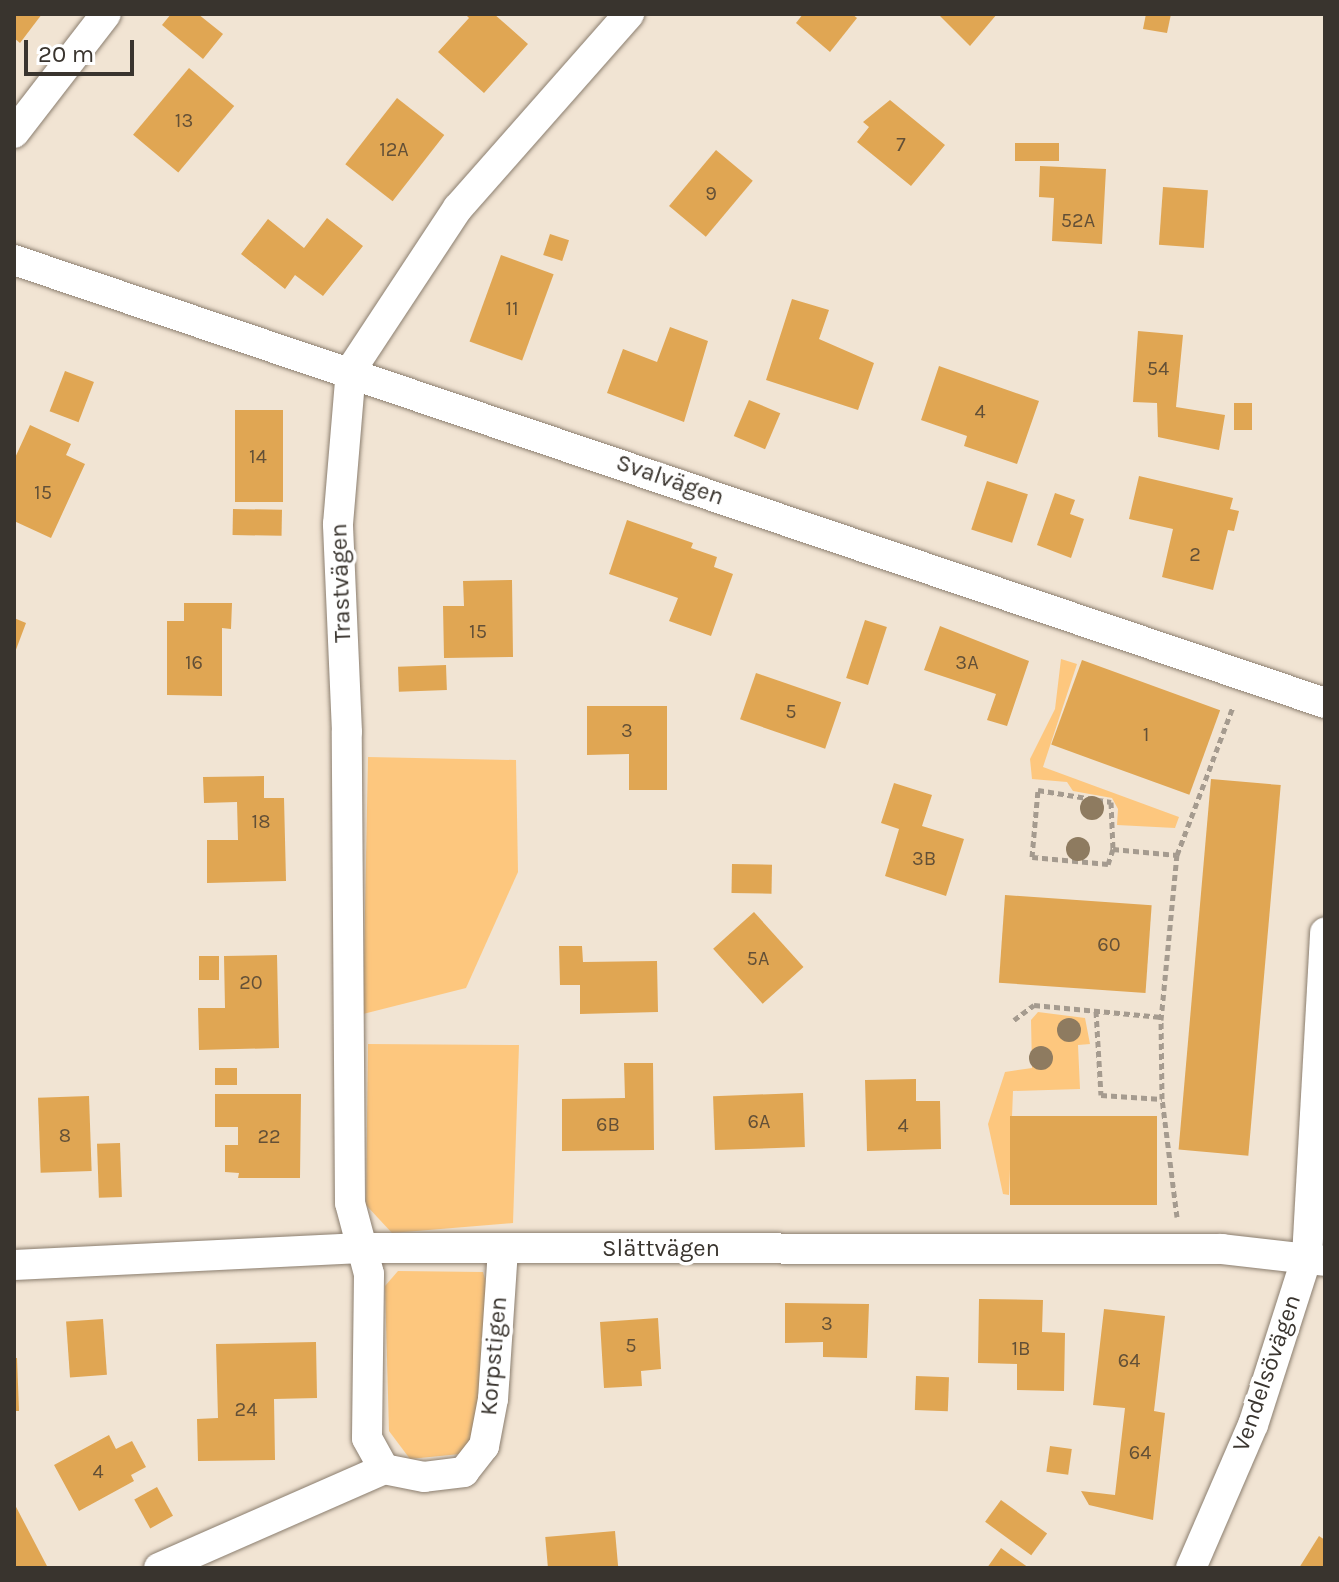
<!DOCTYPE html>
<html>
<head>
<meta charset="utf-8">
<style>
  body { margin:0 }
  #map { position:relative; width:1339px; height:1582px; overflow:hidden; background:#f1e4d3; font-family:Karla,sans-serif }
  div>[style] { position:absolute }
  .green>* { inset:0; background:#fdc77e }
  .building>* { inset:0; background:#e0a653; transform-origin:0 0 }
  .path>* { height:5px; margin-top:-2.5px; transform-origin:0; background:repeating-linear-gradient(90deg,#a59b8f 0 6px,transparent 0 10px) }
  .roads { filter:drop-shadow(0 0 2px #8b7e6f) drop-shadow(0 0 2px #8b7e6f) }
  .minor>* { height:30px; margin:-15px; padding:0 15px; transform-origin:15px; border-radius:15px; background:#fff }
  .trees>* { width:24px; height:24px; margin:-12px; border-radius:50%; background:#8e7b60 }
  span { translate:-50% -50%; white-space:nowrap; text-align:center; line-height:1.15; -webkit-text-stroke:7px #fff; paint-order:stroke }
  .number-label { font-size:20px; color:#635037 }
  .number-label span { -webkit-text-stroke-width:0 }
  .street-label { font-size:24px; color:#39342e }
  .frame { position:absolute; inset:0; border:16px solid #39342e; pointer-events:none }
  .scale { position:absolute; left:24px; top:40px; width:110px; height:36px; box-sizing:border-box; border:4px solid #39342e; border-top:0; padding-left:10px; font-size:24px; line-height:28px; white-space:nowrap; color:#39342e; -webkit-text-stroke:6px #fff; paint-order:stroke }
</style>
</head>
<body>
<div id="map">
  <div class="green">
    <div style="clip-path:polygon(1061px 659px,1077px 664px,1043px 767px,1179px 817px,1175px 828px,1117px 825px,1118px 809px,1112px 798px,1073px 791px,1067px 782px,1032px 779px,1030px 759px,1055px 709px)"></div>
    <div style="clip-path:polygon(368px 757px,516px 760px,518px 872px,466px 988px,363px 1014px)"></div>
    <div style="clip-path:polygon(1038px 1012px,1085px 1018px,1090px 1044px,1078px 1045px,1080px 1089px,1013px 1091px,1009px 1195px,1003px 1194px,988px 1124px,1005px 1072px,1032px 1068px,1031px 1020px)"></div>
    <div style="clip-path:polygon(368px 1044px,519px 1045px,513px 1223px,392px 1233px,366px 1205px)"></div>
    <div style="clip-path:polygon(398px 1271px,483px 1272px,491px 1299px,477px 1439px,460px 1454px,410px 1459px,389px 1431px,385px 1286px)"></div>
  </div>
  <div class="building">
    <div style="clip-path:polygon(14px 14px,42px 14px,20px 43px,14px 38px)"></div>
    <div style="clip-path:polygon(171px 14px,198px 14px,223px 34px,203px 59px,162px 25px)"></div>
    <div style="clip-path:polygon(465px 14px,494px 14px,528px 44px,484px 93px,438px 52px,469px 18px)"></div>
    <div style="clip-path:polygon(803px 14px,852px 14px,857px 18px,830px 52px,796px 23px)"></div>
    <div style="clip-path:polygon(938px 14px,997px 14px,970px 46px)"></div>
    <div style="clip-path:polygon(1146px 14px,1171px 14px,1167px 33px,1143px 29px)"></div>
    <div style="left:189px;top:68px;width:59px;height:87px;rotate:40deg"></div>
    <div style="left:397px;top:98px;width:60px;height:84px;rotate:38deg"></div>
    <div style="clip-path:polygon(890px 100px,945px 145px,911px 186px,857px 142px,869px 127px,863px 122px)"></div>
    <div style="left:1015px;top:143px;width:44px;height:18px"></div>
    <div style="left:716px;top:150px;width:48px;height:73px;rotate:40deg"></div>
    <div style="clip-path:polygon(1040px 166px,1106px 169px,1102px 244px,1052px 241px,1054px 198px,1039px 197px)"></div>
    <div style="left:1163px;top:187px;width:45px;height:58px;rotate:4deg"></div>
    <div style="clip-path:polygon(327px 218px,363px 246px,323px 296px,295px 275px,285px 289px,241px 254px,268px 219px,304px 248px)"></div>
    <div style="left:550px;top:234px;width:20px;height:22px;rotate:18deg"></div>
    <div style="left:501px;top:255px;width:56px;height:92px;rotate:20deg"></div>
    <div style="clip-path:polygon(792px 299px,829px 310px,819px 339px,874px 363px,858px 410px,766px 380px)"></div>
    <div style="clip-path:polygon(670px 327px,708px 341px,684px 422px,607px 393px,623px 349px,657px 362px)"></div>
    <div style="clip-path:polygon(1138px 331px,1183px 335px,1176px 407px,1225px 415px,1219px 450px,1158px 437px,1157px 403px,1133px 402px)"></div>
    <div style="clip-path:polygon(939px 366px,1039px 401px,1017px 464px,964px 446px,967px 436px,921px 420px)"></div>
    <div style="left:65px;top:371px;width:31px;height:43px;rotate:21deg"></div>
    <div style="left:749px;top:400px;width:34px;height:39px;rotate:23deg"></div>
    <div style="left:1234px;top:403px;width:18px;height:27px"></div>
    <div style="left:235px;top:410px;width:48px;height:92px"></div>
    <div style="clip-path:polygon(30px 425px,71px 444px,66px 455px,85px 464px,51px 538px,14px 521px,14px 460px)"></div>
    <div style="clip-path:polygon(1139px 476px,1233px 498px,1230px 509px,1239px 511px,1234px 531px,1228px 530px,1213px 590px,1162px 577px,1173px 529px,1129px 519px)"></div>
    <div style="left:987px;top:481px;width:43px;height:51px;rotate:18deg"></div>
    <div style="clip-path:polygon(1055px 493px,1075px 500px,1070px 514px,1084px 519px,1071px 558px,1037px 545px)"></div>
    <div style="left:233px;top:509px;width:49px;height:26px;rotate:1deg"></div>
    <div style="clip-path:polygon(627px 520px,693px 543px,691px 548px,717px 557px,714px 567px,733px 574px,711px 636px,669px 621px,678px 598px,609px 574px)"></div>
    <div style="clip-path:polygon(512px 580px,513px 657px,444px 658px,443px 606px,464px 606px,463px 581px)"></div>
    <div style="clip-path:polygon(184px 603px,232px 603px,231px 629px,222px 628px,222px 696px,167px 695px,167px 621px,184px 621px)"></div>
    <div style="clip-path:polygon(14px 618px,26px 623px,14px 655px)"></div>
    <div style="left:865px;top:620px;width:23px;height:61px;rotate:18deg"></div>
    <div style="clip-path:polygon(940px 626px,1029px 661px,1007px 726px,987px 720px,996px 694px,924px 670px)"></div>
    <div style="left:1082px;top:660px;width:147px;height:90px;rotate:20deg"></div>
    <div style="left:446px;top:665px;width:25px;height:48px;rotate:88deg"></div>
    <div style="left:756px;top:673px;width:90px;height:49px;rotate:19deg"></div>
    <div style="clip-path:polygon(587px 706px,667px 706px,667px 790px,629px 790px,629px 754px,587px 755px)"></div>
    <div style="clip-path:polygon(264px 776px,264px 798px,284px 798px,286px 881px,207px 883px,207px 840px,238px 840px,237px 802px,204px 803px,203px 777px)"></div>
    <div style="left:1211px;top:779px;width:70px;height:372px;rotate:5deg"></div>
    <div style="clip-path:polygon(894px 783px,932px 795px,922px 826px,964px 839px,946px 896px,885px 876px,899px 829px,881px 823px)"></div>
    <div style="left:732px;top:864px;width:40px;height:29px;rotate:1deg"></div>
    <div style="left:1005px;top:895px;width:147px;height:88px;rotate:4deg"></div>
    <div style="left:754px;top:912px;width:74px;height:55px;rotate:48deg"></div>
    <div style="clip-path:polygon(559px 946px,582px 946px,583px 962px,657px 961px,658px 1012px,580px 1014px,580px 985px,560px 985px)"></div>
    <div style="clip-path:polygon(277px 955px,279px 1048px,199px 1050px,198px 1008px,225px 1008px,224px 956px)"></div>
    <div style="left:199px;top:956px;width:20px;height:24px"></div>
    <div style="clip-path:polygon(624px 1063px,653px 1063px,654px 1150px,562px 1151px,562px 1099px,625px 1098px)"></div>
    <div style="left:215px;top:1068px;width:22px;height:17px"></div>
    <div style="clip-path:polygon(916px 1079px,916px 1101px,940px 1101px,941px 1149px,867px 1151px,865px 1080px)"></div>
    <div style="left:803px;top:1093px;width:54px;height:90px;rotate:88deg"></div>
    <div style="clip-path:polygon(215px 1094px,301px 1094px,300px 1178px,238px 1178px,239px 1173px,225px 1172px,225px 1145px,238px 1145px,238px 1127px,215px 1127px)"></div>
    <div style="left:89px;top:1096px;width:75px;height:51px;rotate:88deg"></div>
    <div style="left:1010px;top:1116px;width:147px;height:89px"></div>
    <div style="left:120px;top:1143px;width:54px;height:23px;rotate:88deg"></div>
    <div style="clip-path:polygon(979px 1299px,1043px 1300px,1042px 1332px,1065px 1333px,1064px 1391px,1017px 1390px,1017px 1364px,978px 1363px)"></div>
    <div style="clip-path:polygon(785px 1303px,869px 1304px,867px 1358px,823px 1357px,823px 1342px,785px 1343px)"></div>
    <div style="clip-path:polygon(1104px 1309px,1165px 1316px,1154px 1411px,1165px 1413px,1153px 1520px,1089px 1505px,1081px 1491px,1115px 1495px,1125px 1408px,1093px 1405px)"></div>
    <div style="clip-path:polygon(658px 1318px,661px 1369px,641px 1371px,642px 1386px,604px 1388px,600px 1322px)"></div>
    <div style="left:103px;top:1319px;width:56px;height:37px;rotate:86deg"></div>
    <div style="clip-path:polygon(316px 1342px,317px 1398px,274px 1399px,275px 1460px,198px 1461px,197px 1419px,218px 1418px,216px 1344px)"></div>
    <div style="clip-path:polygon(14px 1358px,17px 1358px,19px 1411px,14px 1411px)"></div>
    <div style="left:916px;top:1376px;width:33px;height:34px;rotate:2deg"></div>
    <div style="clip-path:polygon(109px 1435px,116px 1449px,132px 1441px,146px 1467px,131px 1475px,134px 1481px,79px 1511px,54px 1465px)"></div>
    <div style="left:1050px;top:1446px;width:22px;height:26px;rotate:8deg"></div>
    <div style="left:157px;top:1487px;width:33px;height:26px;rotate:61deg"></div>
    <div style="left:1001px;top:1500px;width:57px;height:27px;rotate:36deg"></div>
    <div style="clip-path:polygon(14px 1503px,48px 1568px,14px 1568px)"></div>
    <div style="left:615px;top:1531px;width:37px;height:70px;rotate:85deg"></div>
    <div style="clip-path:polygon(1319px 1536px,1325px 1540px,1325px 1568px,1299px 1568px)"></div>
    <div style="clip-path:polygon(1001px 1548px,1029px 1568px,987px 1568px)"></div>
  </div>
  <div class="path">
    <div style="left:1113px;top:849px;width:16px;rotate:108deg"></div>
    <div style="left:1108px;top:864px;width:76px;rotate:-174.7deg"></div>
    <div style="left:1032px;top:857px;width:67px;rotate:-84.9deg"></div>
    <div style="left:1038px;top:790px;width:74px;rotate:9.3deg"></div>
    <div style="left:1111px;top:802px;width:47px;rotate:87.6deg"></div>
    <div style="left:1113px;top:849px;width:64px;rotate:5.4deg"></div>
    <div style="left:1096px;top:1011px;width:84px;rotate:86.6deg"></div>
    <div style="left:1101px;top:1095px;width:61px;rotate:3.8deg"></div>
    <div style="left:1014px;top:1020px;width:25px;rotate:-37deg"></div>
    <div style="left:1034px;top:1005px;width:128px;rotate:5.4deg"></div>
    <div style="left:1177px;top:1217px;width:119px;rotate:-97.2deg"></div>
    <div style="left:1162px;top:1099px;width:79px;rotate:-90.7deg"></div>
    <div style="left:1161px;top:1020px;width:166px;rotate:-84.5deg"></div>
    <div style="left:1177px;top:855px;width:158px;rotate:-69.3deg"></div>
  </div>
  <div class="roads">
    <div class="minor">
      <div style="left:14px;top:133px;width:150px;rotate:-52.3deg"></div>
      <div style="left:14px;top:260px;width:1384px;rotate:18.67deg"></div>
      <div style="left:503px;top:1249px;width:150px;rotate:93.8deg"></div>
      <div style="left:493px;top:1399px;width:48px;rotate:100.8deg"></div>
      <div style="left:484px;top:1446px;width:33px;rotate:128deg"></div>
      <div style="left:464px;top:1472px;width:40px;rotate:172.9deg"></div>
      <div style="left:424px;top:1477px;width:41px;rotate:-168.7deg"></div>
      <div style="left:384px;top:1469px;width:35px;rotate:-119deg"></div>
      <div style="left:367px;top:1438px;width:164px;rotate:-89.3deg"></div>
      <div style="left:369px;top:1274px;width:73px;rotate:-105deg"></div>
      <div style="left:350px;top:1203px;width:471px;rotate:-90.4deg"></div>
      <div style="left:347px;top:732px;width:208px;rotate:-92.5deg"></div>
      <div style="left:338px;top:524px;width:155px;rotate:-85.2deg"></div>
      <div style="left:351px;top:370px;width:194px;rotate:-56.6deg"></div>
      <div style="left:458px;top:208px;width:259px;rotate:-48.6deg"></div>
      <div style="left:14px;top:1265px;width:348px;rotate:-2.8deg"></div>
      <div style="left:362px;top:1248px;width:860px;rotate:0.07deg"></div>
      <div style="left:1222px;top:1249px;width:104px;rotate:6.6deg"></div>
      <div style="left:159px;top:1568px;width:246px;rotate:-23.7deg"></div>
      <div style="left:1191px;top:1568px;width:156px;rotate:-66.6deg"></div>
      <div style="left:1253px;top:1425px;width:176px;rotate:-72.2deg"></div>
      <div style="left:1307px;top:1257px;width:325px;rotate:-86.8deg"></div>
    </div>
  </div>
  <div class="trees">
    <div style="left:1092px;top:808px"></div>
    <div style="left:1078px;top:849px"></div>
    <div style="left:1069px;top:1030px"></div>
    <div style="left:1041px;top:1058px"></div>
  </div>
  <div class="number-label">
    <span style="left:184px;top:120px">13</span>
    <span style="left:901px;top:144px">7</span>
    <span style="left:394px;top:149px">12A</span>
    <span style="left:711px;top:193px">9</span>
    <span style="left:1078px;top:220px">52A</span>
    <span style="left:512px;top:308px">11</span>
    <span style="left:1158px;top:368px">54</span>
    <span style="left:980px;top:411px">4</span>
    <span style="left:258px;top:456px">14</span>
    <span style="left:43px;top:492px">15</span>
    <span style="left:1195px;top:554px">2</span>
    <span style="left:478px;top:631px">15</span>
    <span style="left:194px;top:662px">16</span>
    <span style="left:967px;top:662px">3A</span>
    <span style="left:791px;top:711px">5</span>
    <span style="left:627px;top:730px">3</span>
    <span style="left:1146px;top:734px">1</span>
    <span style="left:261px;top:821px">18</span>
    <span style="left:924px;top:858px">3B</span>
    <span style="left:1109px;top:944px">60</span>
    <span style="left:758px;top:958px">5A</span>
    <span style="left:251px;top:982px">20</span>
    <span style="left:759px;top:1121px">6A</span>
    <span style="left:608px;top:1124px">6B</span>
    <span style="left:903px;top:1125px">4</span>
    <span style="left:65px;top:1135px">8</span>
    <span style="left:269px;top:1136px">22</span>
    <span style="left:827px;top:1323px">3</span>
    <span style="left:631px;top:1345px">5</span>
    <span style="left:1021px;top:1348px">1B</span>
    <span style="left:1129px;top:1360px">64</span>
    <span style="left:246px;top:1409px">24</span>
    <span style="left:1140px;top:1452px">64</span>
    <span style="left:98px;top:1471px">4</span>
  </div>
  <div class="street-label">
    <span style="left:670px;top:480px;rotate:19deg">Svalvägen</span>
    <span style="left:341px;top:583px;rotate:-92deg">Trastvägen</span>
    <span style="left:661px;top:1249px">Slättvägen</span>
    <span style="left:494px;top:1356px;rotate:-85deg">Korpstigen</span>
    <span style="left:1267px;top:1373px;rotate:-71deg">Vendelsövägen</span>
  </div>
  <div class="frame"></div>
  <div class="scale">20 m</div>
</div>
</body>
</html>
